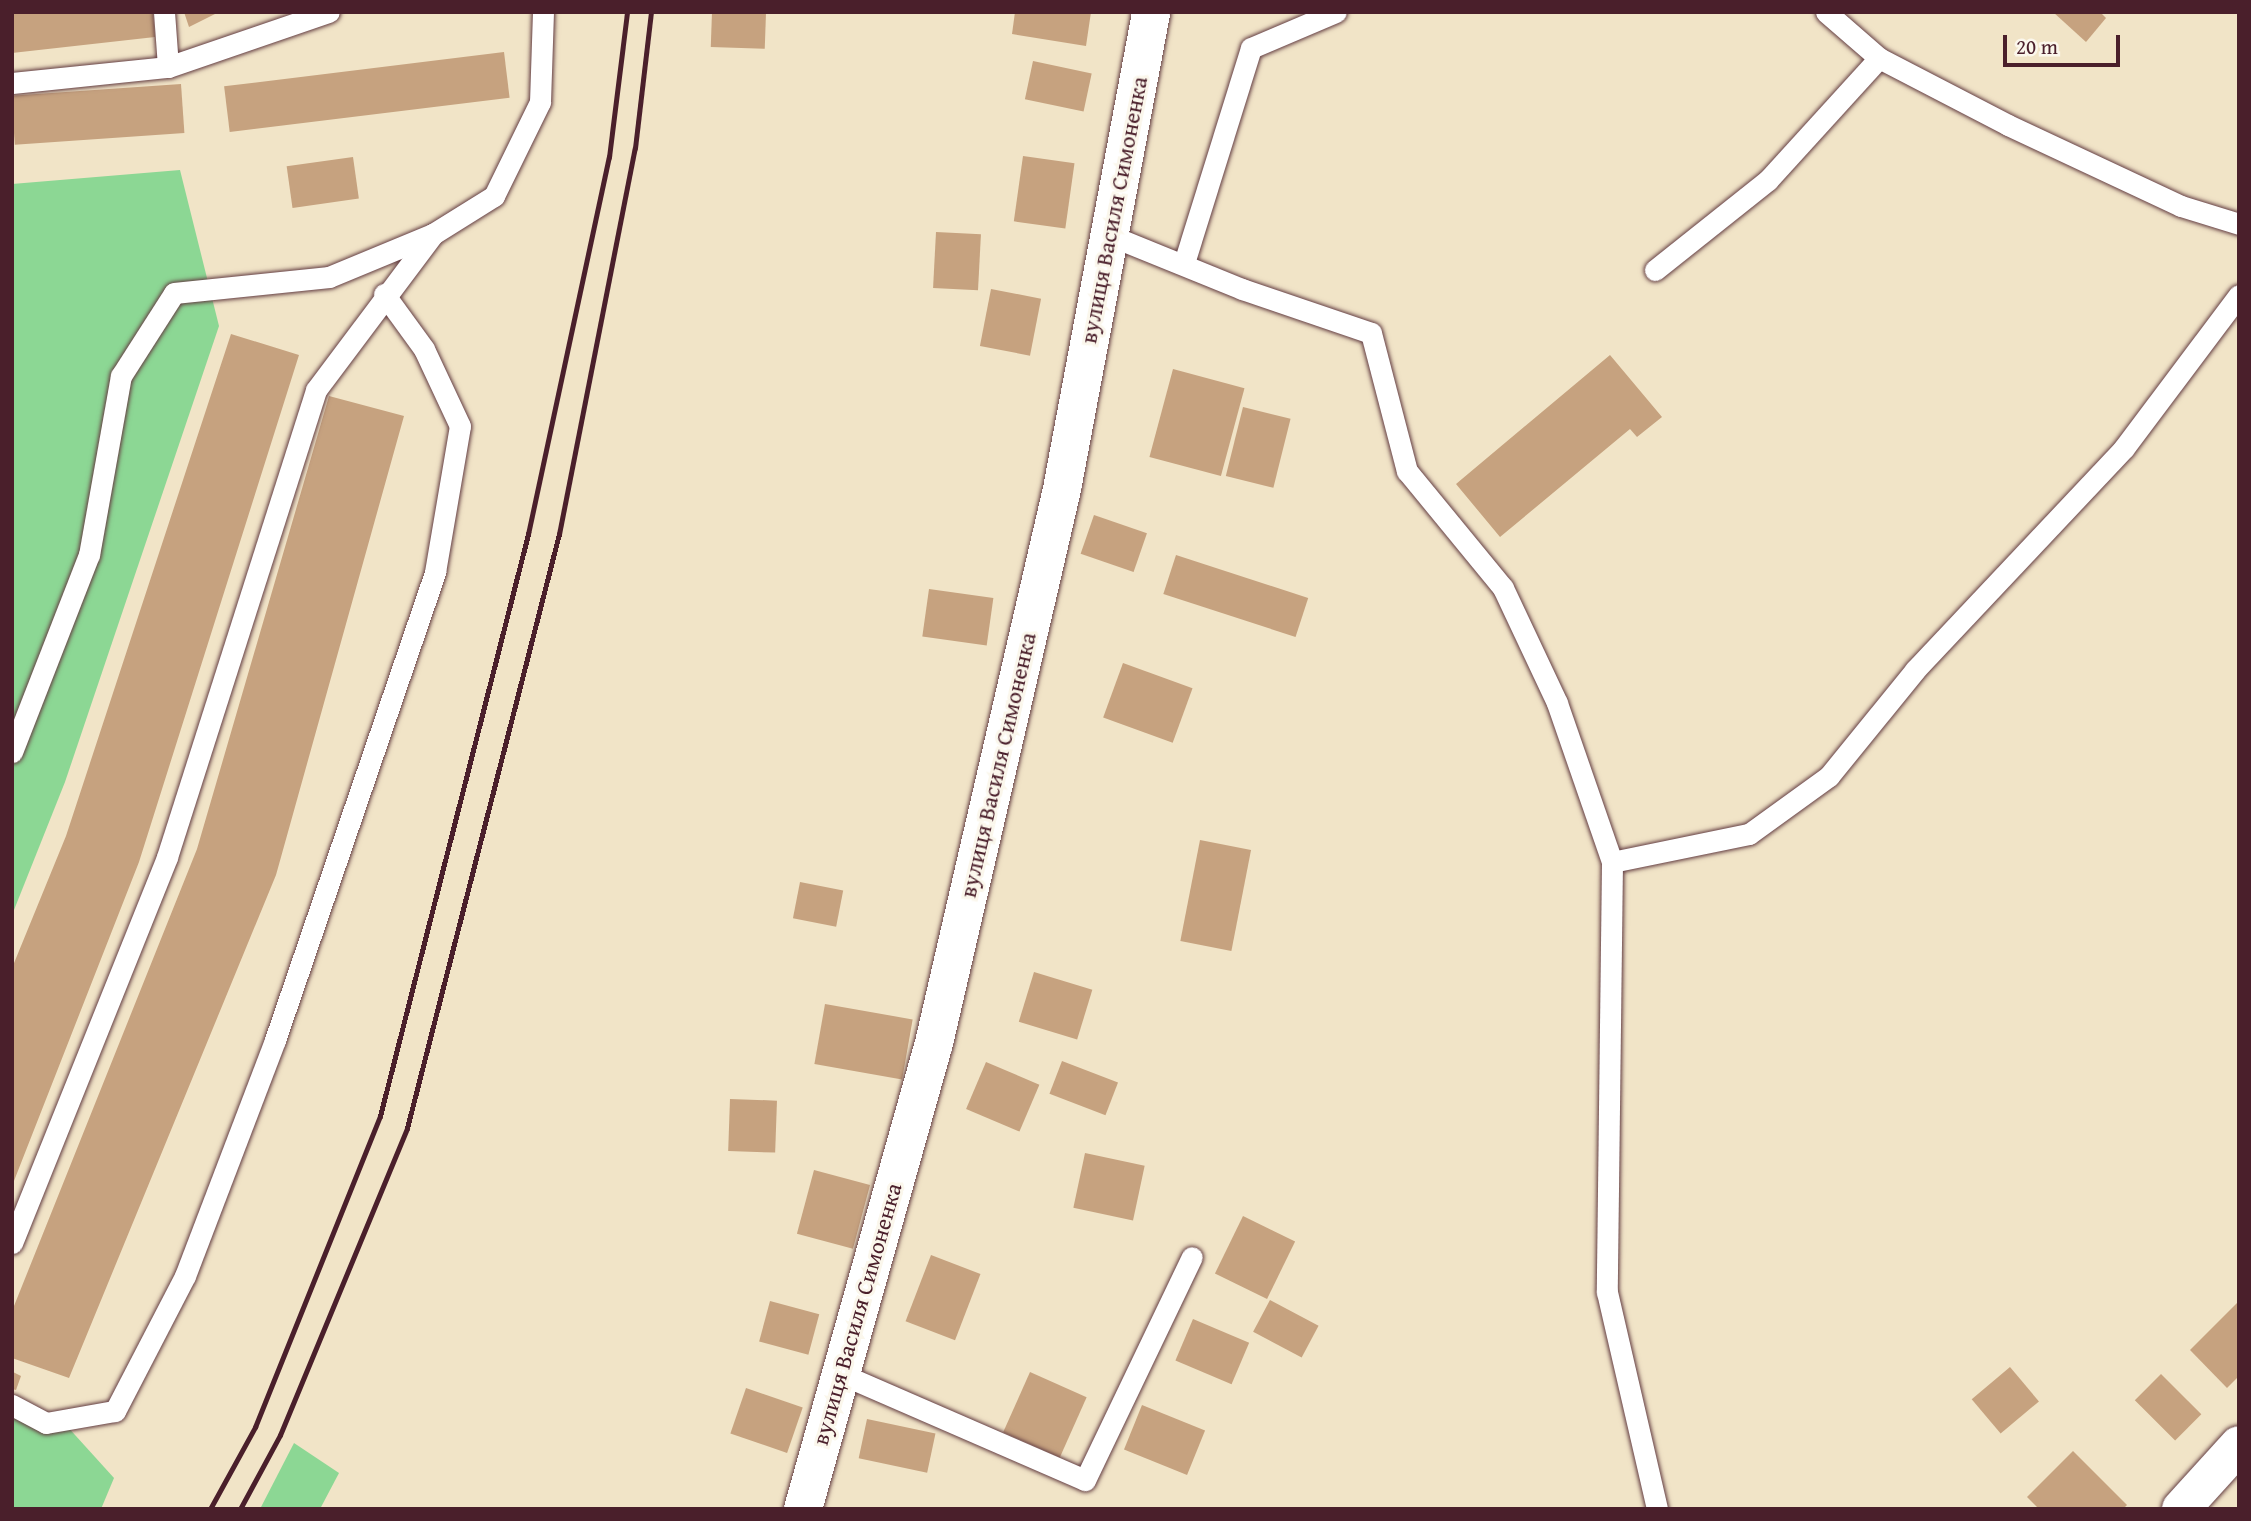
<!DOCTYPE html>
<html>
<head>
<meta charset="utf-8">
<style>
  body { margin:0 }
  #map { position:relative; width:2251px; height:1521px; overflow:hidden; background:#f1e4c7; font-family:"Gentium Book Plus",serif }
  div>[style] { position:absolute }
  .green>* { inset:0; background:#8cd794 }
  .building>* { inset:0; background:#c6a27f; transform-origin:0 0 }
  .roads { filter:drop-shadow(0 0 2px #633d42) drop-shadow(0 0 2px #633d42) }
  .service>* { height:21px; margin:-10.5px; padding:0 10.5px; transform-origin:10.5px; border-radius:10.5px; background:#fff }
  .minor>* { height:38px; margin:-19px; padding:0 19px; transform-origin:19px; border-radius:19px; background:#fff }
  .rail>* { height:5px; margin:-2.5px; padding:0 2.5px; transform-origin:2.5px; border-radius:2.5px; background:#4a1f2b }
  span { translate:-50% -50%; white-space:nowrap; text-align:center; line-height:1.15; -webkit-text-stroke:6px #fbf7ec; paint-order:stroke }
  .street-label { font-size:23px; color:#4a1f2b }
  .frame { position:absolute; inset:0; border:14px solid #4a1f2b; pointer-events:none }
  .scale { position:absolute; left:2003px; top:35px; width:117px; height:32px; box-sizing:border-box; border:4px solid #4a1f2b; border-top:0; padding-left:9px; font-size:21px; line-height:24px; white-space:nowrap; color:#4a1f2b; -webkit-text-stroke:5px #fbf7ec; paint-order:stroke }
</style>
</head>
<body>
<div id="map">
  <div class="green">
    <div style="clip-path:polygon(180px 170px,219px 326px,65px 782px,12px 915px,12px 184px)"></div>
    <div style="clip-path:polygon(12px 1398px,66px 1425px,114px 1478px,101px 1509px,12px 1509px)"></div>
    <div style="clip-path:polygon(294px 1443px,339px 1473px,320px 1509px,260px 1509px)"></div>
  </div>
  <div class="building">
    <div style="clip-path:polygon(12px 12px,153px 12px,155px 37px,12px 53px)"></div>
    <div style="clip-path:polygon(184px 12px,219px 12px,189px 27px)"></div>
    <div style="left:712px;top:12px;width:54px;height:35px;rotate:2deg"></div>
    <div style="clip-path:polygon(1015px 12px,1091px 12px,1086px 46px,1012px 34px)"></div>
    <div style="clip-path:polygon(2053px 12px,2100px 12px,2106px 18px,2086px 42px)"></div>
    <div style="left:504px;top:52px;width:46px;height:282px;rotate:83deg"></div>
    <div style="left:1033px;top:61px;width:60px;height:39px;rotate:12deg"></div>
    <div style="left:181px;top:84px;width:49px;height:170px;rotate:86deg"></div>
    <div style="left:1023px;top:156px;width:52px;height:66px;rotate:8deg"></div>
    <div style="left:353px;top:157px;width:42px;height:67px;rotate:82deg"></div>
    <div style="left:936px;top:232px;width:45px;height:56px;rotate:3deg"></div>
    <div style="left:991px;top:289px;width:51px;height:58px;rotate:11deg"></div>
    <div style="clip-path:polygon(231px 334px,299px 355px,139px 862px,12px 1186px,12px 968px,66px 836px)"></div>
    <div style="clip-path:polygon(1610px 355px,1662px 417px,1637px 437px,1630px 429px,1500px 537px,1456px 484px)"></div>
    <div style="left:1173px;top:369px;width:74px;height:91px;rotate:15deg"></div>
    <div style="clip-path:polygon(329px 396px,404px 416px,276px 875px,69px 1378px,12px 1358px,12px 1311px,197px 849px)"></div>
    <div style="left:1243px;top:407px;width:49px;height:71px;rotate:14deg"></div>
    <div style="left:1094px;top:515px;width:56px;height:41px;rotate:19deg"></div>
    <div style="left:1176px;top:555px;width:139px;height:41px;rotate:18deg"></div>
    <div style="left:929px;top:589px;width:65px;height:48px;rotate:8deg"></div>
    <div style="left:1123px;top:663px;width:74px;height:58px;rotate:20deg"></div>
    <div style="left:1200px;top:840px;width:52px;height:103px;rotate:11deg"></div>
    <div style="left:800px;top:882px;width:44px;height:37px;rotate:11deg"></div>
    <div style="left:1034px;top:972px;width:61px;height:52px;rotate:17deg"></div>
    <div style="left:825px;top:1004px;width:89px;height:61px;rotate:10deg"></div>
    <div style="left:1062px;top:1061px;width:60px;height:35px;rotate:21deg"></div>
    <div style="left:986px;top:1062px;width:58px;height:51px;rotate:23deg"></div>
    <div style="left:730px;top:1099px;width:47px;height:52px;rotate:2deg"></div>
    <div style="left:1085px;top:1153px;width:61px;height:56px;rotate:12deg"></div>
    <div style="left:814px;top:1170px;width:58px;height:66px;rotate:15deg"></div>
    <div style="left:1243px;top:1216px;width:58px;height:64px;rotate:26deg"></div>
    <div style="left:931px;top:1255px;width:53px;height:71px;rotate:21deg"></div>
    <div style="left:1270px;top:1300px;width:55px;height:36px;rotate:28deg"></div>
    <div style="left:770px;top:1301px;width:51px;height:42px;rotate:15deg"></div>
    <div style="clip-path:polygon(2239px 1301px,2239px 1376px,2227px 1388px,2190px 1350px)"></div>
    <div style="left:1193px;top:1319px;width:61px;height:45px;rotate:23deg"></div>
    <div style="left:2010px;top:1367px;width:45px;height:50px;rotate:50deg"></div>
    <div style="clip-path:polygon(13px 1372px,21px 1376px,16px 1390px,12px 1389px)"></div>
    <div style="left:1030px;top:1372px;width:62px;height:66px;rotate:24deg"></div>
    <div style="left:2161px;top:1374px;width:57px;height:37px;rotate:45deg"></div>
    <div style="left:746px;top:1388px;width:60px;height:48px;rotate:19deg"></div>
    <div style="left:1142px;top:1405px;width:68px;height:48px;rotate:22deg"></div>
    <div style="left:867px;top:1419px;width:70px;height:40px;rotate:12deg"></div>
    <div style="clip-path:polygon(2073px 1451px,2127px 1505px,2123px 1509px,2039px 1509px,2027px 1497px)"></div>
  </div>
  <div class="roads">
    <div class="service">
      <div style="left:164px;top:12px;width:55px;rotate:85.8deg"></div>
      <div style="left:1826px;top:12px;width:70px;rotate:41deg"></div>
      <div style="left:1879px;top:58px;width:145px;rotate:27.4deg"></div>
      <div style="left:2008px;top:125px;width:191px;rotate:25.1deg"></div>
      <div style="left:2181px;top:206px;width:61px;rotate:17.2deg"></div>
      <div style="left:12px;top:83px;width:157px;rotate:-5.9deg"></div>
      <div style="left:168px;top:67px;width:170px;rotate:-18.9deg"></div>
      <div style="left:1109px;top:235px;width:144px;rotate:22.1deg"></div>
      <div style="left:1242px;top:289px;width:136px;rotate:18.8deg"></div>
      <div style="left:1371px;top:333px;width:143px;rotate:75.4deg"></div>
      <div style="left:1407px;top:471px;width:151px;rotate:50.6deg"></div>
      <div style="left:1503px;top:588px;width:127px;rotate:64.8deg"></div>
      <div style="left:1557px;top:703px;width:168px;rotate:70.9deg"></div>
      <div style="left:1612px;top:862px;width:430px;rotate:90.7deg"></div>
      <div style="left:1607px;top:1292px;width:223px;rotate:77deg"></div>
      <div style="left:1184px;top:263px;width:225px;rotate:-72.7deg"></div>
      <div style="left:1251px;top:48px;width:92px;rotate:-23deg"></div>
      <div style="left:1655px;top:270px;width:144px;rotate:-38.5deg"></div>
      <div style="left:1768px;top:180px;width:165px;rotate:-47.7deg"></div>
      <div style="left:12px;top:752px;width:212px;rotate:-68.7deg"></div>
      <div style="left:89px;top:555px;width:182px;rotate:-79.9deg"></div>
      <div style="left:121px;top:376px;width:98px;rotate:-57.4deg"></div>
      <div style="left:174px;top:293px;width:156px;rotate:-5.9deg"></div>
      <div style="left:329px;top:277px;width:113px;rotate:-22.5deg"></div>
      <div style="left:433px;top:234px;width:72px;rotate:-31.9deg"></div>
      <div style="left:494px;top:196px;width:105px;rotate:-63.9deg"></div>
      <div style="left:540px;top:102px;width:90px;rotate:-88.1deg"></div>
      <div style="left:1612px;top:862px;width:140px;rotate:-11.6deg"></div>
      <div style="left:1749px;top:834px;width:99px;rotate:-35.9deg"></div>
      <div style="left:1829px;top:776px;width:136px;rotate:-50.9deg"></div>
      <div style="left:1915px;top:670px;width:305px;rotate:-46.7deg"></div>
      <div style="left:2124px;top:448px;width:191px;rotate:-53.1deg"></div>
      <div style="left:12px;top:1243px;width:416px;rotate:-68.1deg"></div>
      <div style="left:167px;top:857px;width:490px;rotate:-72.3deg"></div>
      <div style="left:316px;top:390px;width:195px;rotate:-53.1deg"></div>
      <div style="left:839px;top:1373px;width:268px;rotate:23.5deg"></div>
      <div style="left:1085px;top:1480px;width:247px;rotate:-64.4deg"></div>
      <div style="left:12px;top:1405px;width:38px;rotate:28deg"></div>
      <div style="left:46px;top:1423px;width:70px;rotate:-9.9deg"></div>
      <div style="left:115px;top:1411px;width:152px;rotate:-62.6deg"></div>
      <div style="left:185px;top:1276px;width:253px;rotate:-69.1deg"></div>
      <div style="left:275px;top:1040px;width:495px;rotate:-71.1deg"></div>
      <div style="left:435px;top:572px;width:148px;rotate:-80.3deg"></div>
      <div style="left:460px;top:426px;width:85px;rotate:-115.1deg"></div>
      <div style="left:424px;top:349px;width:68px;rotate:-126deg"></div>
    </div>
    <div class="minor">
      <div style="left:803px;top:1509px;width:484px;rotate:-74.3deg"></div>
      <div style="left:934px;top:1043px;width:569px;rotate:-76.99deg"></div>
      <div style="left:1062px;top:489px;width:485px;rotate:-79.4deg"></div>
      <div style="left:2181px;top:1509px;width:86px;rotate:-47.8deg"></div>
    </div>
  </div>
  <div class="rail">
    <div style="left:210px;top:1509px;width:94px;rotate:-61.2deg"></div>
    <div style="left:255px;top:1427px;width:335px;rotate:-68.1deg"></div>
    <div style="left:380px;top:1116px;width:601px;rotate:-75.73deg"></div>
    <div style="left:528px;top:534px;width:386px;rotate:-77.9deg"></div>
    <div style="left:609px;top:157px;width:146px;rotate:-82.9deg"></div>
    <div style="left:240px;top:1509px;width:84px;rotate:-61.6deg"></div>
    <div style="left:280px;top:1435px;width:332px;rotate:-67.5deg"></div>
    <div style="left:407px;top:1128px;width:613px;rotate:-75.65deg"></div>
    <div style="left:559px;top:534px;width:393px;rotate:-78.9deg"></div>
    <div style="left:635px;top:148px;width:137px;rotate:-83.3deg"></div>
  </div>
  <div class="street-label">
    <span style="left:1114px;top:210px;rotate:-79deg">вулиця Василя Симоненка</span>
    <span style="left:998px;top:765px;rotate:-77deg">вулиця Василя Симоненка</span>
    <span style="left:857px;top:1314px;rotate:-74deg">вулиця Василя Симоненка</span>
  </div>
  <div class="frame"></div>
  <div class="scale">20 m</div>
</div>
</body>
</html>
